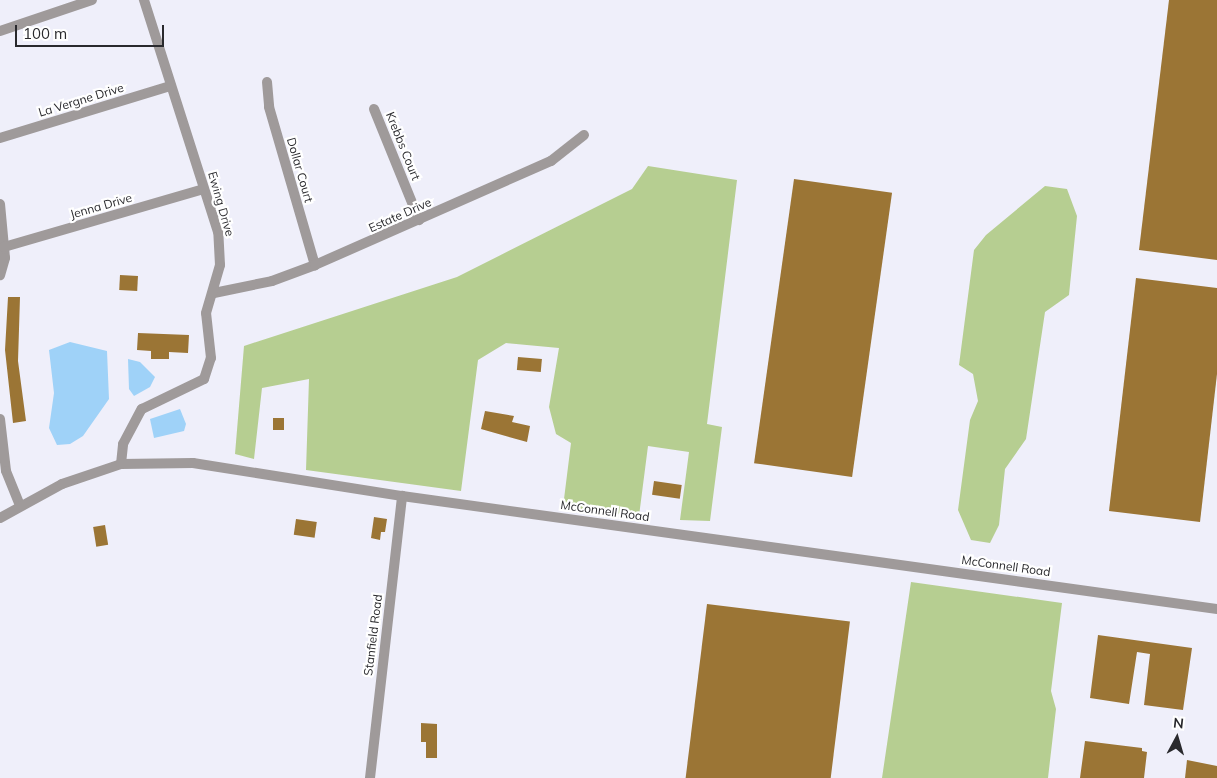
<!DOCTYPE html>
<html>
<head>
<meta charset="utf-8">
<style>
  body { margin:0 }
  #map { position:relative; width:1217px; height:778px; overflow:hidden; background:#efeffa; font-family:Mulish,sans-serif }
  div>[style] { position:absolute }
  .green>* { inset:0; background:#b6ce91 }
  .water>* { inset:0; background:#9fd2f8 }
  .building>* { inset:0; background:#9b7535; transform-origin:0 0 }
  .minor>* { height:10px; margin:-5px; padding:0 5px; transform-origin:5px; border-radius:5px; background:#9f9a9a }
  span { translate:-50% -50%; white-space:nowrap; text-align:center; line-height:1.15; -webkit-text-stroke:4.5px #fff; paint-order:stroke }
  .street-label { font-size:12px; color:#29292d }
  .north { position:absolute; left:1152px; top:713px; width:50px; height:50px; -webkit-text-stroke:4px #fff; paint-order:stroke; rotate:6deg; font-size:14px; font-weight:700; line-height:20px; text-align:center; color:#29292d }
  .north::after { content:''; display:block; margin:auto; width:18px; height:22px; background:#29292d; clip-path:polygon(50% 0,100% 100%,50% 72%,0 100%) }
  .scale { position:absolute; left:15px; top:25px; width:149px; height:22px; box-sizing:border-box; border:2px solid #29292d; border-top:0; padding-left:6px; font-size:15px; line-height:18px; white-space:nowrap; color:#29292d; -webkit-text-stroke:4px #fff; paint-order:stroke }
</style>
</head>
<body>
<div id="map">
  <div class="green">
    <div style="clip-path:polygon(648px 166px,737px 180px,707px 424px,722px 427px,710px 521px,680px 520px,689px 452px,648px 446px,639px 516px,563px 507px,571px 443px,556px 434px,549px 407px,559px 348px,506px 343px,478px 360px,461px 491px,306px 470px,309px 379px,262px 388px,254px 459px,235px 454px,244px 346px,457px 277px,632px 189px)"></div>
    <div style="clip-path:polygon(1045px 186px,1067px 189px,1077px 216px,1069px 295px,1045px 312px,1026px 439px,1005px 469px,999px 525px,990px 543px,971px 540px,958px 510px,970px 420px,978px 401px,973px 374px,959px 365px,974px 250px,986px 235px)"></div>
    <div style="clip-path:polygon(911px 582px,1062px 603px,1051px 691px,1056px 709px,1048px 778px,882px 778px)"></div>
  </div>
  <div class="water">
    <div style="clip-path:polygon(70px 342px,107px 351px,109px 399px,83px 436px,70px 444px,57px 445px,49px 428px,54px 393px,49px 350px)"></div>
    <div style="clip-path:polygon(128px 359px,140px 362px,155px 377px,150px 387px,134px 396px,129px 389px)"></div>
    <div style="clip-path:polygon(180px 409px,186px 424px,184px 431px,154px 438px,150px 419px)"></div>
  </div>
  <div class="building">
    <div style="clip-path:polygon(1169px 0,1217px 0,1217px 260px,1139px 250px)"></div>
    <div style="left:794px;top:179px;width:99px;height:287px;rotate:8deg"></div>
    <div style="left:120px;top:275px;width:18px;height:15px;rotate:3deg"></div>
    <div style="clip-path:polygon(1136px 278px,1217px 288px,1217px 374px,1200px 522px,1109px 511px)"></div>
    <div style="clip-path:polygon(8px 297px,20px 297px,18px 361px,26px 421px,13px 423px,5px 350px)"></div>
    <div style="clip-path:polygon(138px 333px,189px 335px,188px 353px,169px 352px,169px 359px,151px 359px,151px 351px,137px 350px)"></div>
    <div style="left:518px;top:357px;width:24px;height:13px;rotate:5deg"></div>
    <div style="clip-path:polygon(485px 411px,514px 416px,512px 422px,530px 426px,527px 442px,481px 429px)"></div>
    <div style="left:273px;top:418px;width:11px;height:12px"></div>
    <div style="left:654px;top:481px;width:28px;height:14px;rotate:8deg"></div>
    <div style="clip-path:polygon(374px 517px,387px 519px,385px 532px,381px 532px,380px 540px,371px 538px)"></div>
    <div style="left:296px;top:519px;width:21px;height:16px;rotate:8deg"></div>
    <div style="left:105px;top:525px;width:20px;height:12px;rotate:81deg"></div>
    <div style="left:707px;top:604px;width:144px;height:176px;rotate:7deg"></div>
    <div style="clip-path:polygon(1098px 635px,1192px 648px,1183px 710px,1144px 705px,1150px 654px,1137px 652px,1129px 704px,1090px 698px)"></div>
    <div style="clip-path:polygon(421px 723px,437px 724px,437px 758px,426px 758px,426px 742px,421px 742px)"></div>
    <div style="clip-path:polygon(1085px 741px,1142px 748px,1142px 751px,1147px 752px,1144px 778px,1080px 778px)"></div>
    <div style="clip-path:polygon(1187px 760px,1217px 766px,1217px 778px,1185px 778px)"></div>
  </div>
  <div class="minor">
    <div style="left:0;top:31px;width:97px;rotate:-18.6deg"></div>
    <div style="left:267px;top:82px;width:25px;rotate:85deg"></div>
    <div style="left:269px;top:107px;width:165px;rotate:73.8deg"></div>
    <div style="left:374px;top:109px;width:120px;rotate:67.9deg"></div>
    <div style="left:0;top:138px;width:178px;rotate:-17deg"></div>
    <div style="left:0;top:204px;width:54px;rotate:84.7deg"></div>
    <div style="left:5px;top:258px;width:18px;rotate:106deg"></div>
    <div style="left:4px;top:247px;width:208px;rotate:-16.2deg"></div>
    <div style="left:214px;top:293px;width:59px;rotate:-11.7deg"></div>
    <div style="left:272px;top:281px;width:46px;rotate:-20.4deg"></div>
    <div style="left:315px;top:265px;width:258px;rotate:-23.8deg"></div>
    <div style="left:551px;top:161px;width:42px;rotate:-38.2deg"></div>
    <div style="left:0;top:419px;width:52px;rotate:83.4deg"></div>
    <div style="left:6px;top:471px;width:38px;rotate:68deg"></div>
    <div style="left:121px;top:464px;width:20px;rotate:-84deg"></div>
    <div style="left:123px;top:444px;width:40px;rotate:-62deg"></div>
    <div style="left:142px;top:409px;width:69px;rotate:-25.8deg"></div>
    <div style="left:204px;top:379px;width:22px;rotate:-72deg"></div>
    <div style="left:211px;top:358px;width:45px;rotate:-96.3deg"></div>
    <div style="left:206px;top:313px;width:50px;rotate:-73.7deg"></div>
    <div style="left:220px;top:265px;width:33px;rotate:-93deg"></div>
    <div style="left:218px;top:232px;width:244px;rotate:-107.7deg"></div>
    <div style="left:0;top:518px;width:71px;rotate:-28.7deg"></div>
    <div style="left:62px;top:484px;width:62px;rotate:-18.7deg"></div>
    <div style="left:121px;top:464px;width:72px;rotate:-0.8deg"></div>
    <div style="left:193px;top:463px;width:212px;rotate:9deg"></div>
    <div style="left:402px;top:496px;width:823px;rotate:7.89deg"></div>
    <div style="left:370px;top:778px;width:284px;rotate:-83.5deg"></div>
  </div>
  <div class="street-label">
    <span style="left:81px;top:100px;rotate:-17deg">La Vergne Drive</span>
    <span style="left:403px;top:146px;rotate:68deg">Krebbs Court</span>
    <span style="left:300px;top:170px;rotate:74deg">Dollar Court</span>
    <span style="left:221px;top:204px;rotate:74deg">Ewing Drive</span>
    <span style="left:101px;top:206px;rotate:-16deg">Jenna Drive</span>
    <span style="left:400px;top:215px;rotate:-24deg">Estate Drive</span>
    <span style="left:605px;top:511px;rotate:8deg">McConnell Road</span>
    <span style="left:1006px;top:566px;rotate:8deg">McConnell Road</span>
    <span style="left:373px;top:635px;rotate:-83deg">Stanfield Road</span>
  </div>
  <div class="north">N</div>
  <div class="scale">100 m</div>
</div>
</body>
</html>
